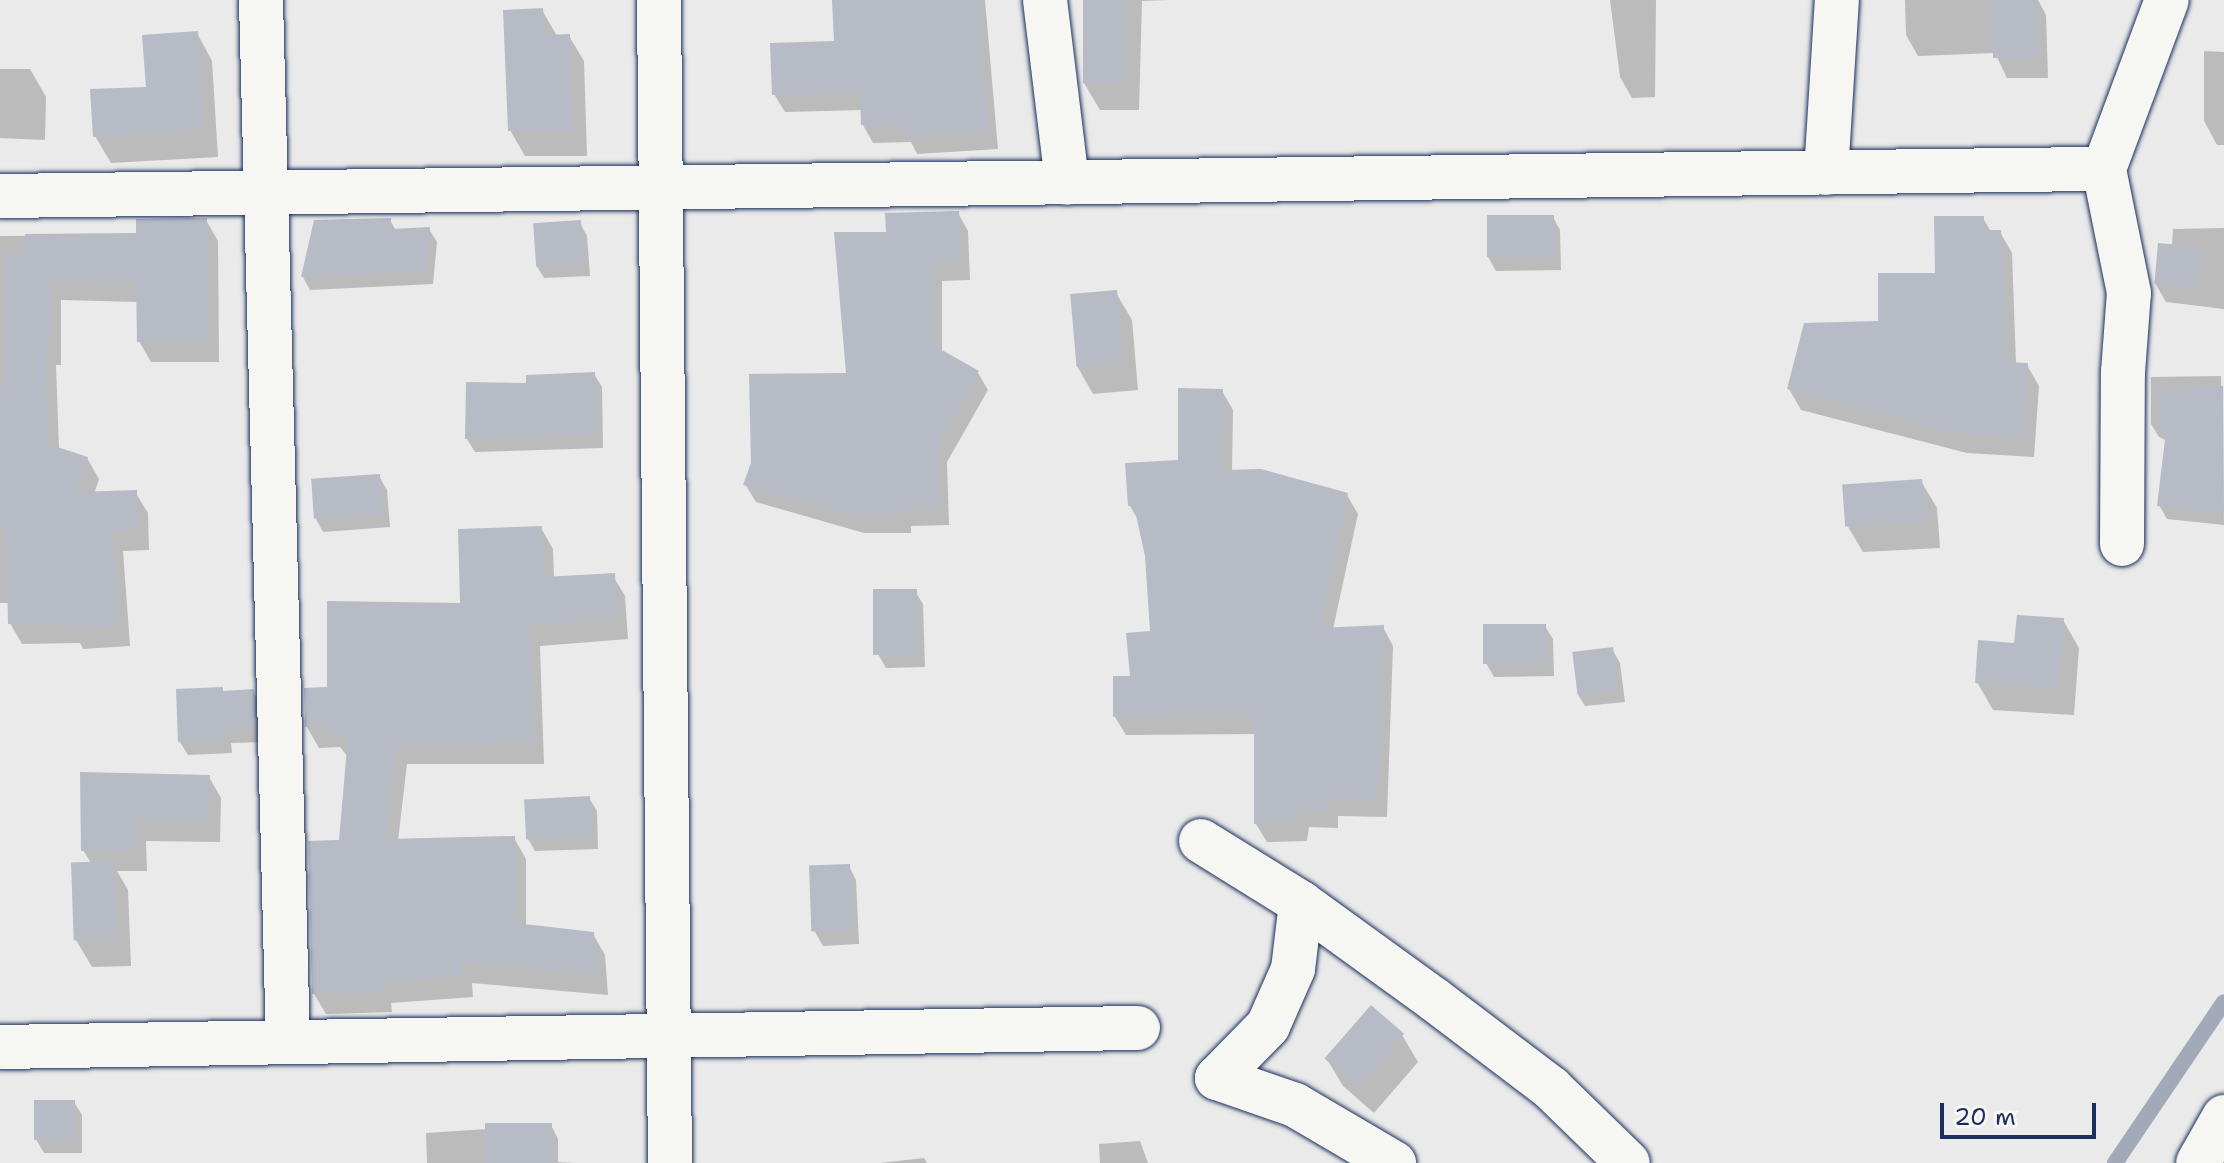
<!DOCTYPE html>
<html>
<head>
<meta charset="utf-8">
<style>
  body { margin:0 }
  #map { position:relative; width:2224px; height:1163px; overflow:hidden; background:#e9eae9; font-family:"Shantell Sans",sans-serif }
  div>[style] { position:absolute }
  .shadow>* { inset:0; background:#0003 }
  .stream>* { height:16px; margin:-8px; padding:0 8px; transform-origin:8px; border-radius:8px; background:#a2aaba }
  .building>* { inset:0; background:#b6bbc6; transform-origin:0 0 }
  .roads { filter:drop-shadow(0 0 2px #1b2f5e) drop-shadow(0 0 2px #1b2f5e) }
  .street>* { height:44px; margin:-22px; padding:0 22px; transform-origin:22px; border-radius:22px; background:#f6f6f2 }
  span { translate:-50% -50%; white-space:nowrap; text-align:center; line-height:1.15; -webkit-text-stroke:6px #f6f6f2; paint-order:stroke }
  .scale { position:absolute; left:1940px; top:1103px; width:156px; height:36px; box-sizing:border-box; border:4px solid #1b2f5e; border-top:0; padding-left:10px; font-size:24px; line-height:28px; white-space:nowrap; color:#1b2f5e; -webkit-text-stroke:6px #f6f6f2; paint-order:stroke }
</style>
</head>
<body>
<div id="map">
  <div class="shadow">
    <div style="clip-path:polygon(834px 0,985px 0,998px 149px,917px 154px,911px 142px,873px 143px,863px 125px,863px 110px,785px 112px,774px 94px,836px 43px)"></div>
    <div style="clip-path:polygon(1084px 0,1170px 0,1142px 1px,1139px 110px,1100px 110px,1084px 83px)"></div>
    <div style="clip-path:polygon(1610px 0,1656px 0,1655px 97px,1632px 98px,1620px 77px)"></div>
    <div style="clip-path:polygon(1905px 0,2038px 0,2046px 15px,2048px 78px,2007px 78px,1995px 53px,1918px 56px,1906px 35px)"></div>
    <div style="clip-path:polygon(542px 10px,557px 36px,569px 36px,584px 61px,587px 156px,525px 156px,510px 130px)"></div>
    <div style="clip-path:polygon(197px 33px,212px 61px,218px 157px,111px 163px,95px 136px,148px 89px)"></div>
    <div style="clip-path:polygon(2204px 51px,2224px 52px,2224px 145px,2217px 145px,2204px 121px)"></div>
    <div style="clip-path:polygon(0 69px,30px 69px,46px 97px,45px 140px,0 138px)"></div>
    <div style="clip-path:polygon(958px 213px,968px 231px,970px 280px,942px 281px,942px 352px,978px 373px,988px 390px,947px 462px,949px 525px,911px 526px,911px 533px,864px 533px,756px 502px,745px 484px,848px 375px,888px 234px)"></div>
    <div style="clip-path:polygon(1553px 217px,1560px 230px,1561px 270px,1496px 271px,1488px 257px)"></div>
    <div style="clip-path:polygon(1983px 218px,1991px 232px,2000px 232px,2012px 253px,2016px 364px,2027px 365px,2039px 386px,2034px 457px,1967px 453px,1801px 410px,1789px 389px,1880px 323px,1937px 275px)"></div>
    <div style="clip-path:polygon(206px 220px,218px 241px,219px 362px,151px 362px,139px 341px,138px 302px,61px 300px,61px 365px,56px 365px,59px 449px,87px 458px,99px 479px,94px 494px,135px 492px,148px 513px,149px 550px,123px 551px,130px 646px,83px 649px,80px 643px,22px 644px,10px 623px,10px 603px,0 603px,0 236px,138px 235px)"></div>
    <div style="clip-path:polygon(390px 220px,396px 231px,429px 229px,437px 242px,433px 284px,310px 290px,303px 277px,316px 222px)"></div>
    <div style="clip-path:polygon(580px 223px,587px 236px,590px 276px,544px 278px,536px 265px)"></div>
    <div style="clip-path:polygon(2224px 228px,2224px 309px,2166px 302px,2155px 283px,2172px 246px,2173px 229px)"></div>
    <div style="clip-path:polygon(1116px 293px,1132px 320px,1138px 390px,1093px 394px,1077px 366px)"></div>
    <div style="clip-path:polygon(594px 374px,602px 387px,603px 448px,475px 452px,467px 439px,528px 385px)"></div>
    <div style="clip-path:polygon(2221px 376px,2224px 525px,2167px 519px,2159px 505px,2167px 441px,2159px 437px,2151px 424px,2151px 377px)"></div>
    <div style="clip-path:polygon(1222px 391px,1233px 410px,1232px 472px,1347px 495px,1358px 514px,1333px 629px,1383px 627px,1393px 646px,1387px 817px,1338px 816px,1338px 828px,1309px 827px,1307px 841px,1267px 842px,1256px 824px,1256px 734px,1126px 735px,1115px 717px,1152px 632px,1147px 555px,1141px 525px,1130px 506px,1180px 462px)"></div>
    <div style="clip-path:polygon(379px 476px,387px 490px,390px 527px,323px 532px,316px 519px)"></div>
    <div style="clip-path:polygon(1921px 481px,1937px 508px,1940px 548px,1863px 552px,1847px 525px)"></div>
    <div style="clip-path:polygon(541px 528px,553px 549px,554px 579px,613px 576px,625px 596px,628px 639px,540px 646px,544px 764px,407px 764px,398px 841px,514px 838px,526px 859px,526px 927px,593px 934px,605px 955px,608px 995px,472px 983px,473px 997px,391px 1003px,392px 1012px,326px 1014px,314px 994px,341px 842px,348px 757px,340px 747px,319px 748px,307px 727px,329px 689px,462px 605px)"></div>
    <div style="clip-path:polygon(915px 591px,923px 604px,925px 667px,886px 668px,878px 654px)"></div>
    <div style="clip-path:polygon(2063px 620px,2079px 648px,2074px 715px,1993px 710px,1977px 682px)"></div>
    <div style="clip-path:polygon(1545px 626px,1553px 639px,1554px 676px,1494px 677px,1486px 663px)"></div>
    <div style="clip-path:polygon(1612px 649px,1620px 663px,1625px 702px,1585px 706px,1577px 693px)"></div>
    <div style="clip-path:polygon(253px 691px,261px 705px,261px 742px,231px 743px,232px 753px,188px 755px,180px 742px,223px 692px)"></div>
    <div style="clip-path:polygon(209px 777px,221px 798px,220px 842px,146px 841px,147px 871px,117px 871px,128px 890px,131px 966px,92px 967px,76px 940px,91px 863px,83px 850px)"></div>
    <div style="clip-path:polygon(589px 798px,597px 811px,598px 849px,535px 851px,527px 837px)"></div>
    <div style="clip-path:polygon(849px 866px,856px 880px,859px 944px,823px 946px,815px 932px)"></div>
    <div style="clip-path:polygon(1402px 1035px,1418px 1062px,1374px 1113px,1343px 1086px,1327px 1059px)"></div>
    <div style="clip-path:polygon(74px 1102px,82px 1115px,82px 1153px,44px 1153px,36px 1139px)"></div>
    <div style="clip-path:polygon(551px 1125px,558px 1139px,558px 1162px,574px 1163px,427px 1163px,426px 1133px)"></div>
    <div style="clip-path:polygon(1140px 1141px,1148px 1163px,1100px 1163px,1099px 1144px)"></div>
    <div style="clip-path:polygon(924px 1158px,927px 1163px,880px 1163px)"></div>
  </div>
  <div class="stream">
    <div style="left:2115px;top:1163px;width:194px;rotate:-55.9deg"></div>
  </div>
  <div class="building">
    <div style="clip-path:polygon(832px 0,979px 0,982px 82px,986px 82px,989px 131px,905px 137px,904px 125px,861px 125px,860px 92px,772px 95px,770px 43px,834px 41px)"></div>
    <div style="left:1083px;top:0;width:43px;height:83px"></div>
    <div style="left:1993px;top:0;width:43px;height:58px"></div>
    <div style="clip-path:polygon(543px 8px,544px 35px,570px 34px,573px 131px,508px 131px,503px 10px)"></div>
    <div style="clip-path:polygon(198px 31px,204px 130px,93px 137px,90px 89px,146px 87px,142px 35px)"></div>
    <div style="clip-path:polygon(959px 211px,961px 262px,933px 263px,933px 345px,979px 371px,938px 443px,940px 508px,902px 509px,902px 515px,852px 516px,743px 485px,751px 463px,749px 374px,846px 373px,834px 232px,886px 232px,885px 213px)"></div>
    <div style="left:1554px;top:215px;width:42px;height:67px;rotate:90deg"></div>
    <div style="clip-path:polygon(1934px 216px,1984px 216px,1984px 230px,2001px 230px,2005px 362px,2028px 363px,2024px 437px,1954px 433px,1787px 389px,1804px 323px,1878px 321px,1878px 273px,1935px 273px)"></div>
    <div style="clip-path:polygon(207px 218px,208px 341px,137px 342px,136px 282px,50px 280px,50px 344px,45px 344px,48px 444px,88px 457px,76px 492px,137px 490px,138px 530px,112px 531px,119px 625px,69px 629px,69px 623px,8px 624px,6px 527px,0 527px,0 388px,6px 388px,6px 253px,25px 252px,25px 234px,136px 233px,136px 219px)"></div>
    <div style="clip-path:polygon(391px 218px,391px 229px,430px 227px,426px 271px,301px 277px,314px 220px)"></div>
    <div style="left:581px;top:220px;width:43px;height:48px;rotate:86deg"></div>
    <div style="left:2158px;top:243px;width:44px;height:41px;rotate:5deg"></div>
    <div style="left:1117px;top:290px;width:73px;height:47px;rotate:85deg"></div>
    <div style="clip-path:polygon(595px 372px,596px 434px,465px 439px,466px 382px,526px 383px,526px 375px)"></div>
    <div style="clip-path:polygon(2223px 386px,2224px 513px,2157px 506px,2166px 431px,2159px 432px,2158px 389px)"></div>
    <div style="clip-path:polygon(1178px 388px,1223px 389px,1222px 470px,1261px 469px,1348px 493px,1320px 628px,1384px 625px,1377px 799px,1328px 798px,1329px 810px,1299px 809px,1297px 822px,1254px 824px,1254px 716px,1113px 717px,1113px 676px,1130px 676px,1126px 633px,1150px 631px,1145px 556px,1134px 506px,1128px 506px,1125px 463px,1178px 460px)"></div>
    <div style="left:380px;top:474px;width:40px;height:69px;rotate:86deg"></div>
    <div style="left:1922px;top:479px;width:42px;height:80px;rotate:86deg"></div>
    <div style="clip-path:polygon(542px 526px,544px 577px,615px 573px,617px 618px,529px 625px,533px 743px,396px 744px,385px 839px,515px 836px,515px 923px,594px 932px,597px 974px,461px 962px,462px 976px,381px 982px,381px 992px,312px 994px,308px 841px,339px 840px,348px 736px,332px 737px,331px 726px,305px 727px,304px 688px,327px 687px,327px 601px,460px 603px,458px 529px)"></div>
    <div style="left:873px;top:589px;width:44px;height:66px"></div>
    <div style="clip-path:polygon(2017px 615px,2064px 618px,2059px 688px,1975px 683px,1978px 640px,2014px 643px)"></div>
    <div style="left:1483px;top:624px;width:63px;height:40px"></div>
    <div style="left:1613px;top:647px;width:42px;height:41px;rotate:83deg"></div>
    <div style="clip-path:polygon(223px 687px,223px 691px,254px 689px,255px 729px,225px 730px,225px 740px,178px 742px,176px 689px)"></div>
    <div style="clip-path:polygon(80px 772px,210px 775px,209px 821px,135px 820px,135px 850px,81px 851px)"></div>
    <div style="left:590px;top:796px;width:40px;height:66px;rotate:87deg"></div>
    <div style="left:113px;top:861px;width:78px;height:42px;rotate:88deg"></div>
    <div style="left:850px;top:864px;width:66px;height:41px;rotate:88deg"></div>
    <div style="left:1371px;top:1005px;width:44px;height:71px;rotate:41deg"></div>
    <div style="left:34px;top:1100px;width:41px;height:40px"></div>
    <div style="left:485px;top:1123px;width:67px;height:40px"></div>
  </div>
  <div class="roads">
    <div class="street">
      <div style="left:261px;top:0;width:1042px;rotate:88.52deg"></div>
      <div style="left:659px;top:0;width:1163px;rotate:89.46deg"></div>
      <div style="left:1045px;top:0;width:184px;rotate:83.1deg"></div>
      <div style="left:1826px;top:173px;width:173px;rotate:-86.4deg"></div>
      <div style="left:0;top:196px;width:2104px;rotate:-0.74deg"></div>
      <div style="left:2122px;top:544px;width:172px;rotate:-89.7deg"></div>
      <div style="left:2123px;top:372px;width:79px;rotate:-85.7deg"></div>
      <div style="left:2129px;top:293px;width:126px;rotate:-101.4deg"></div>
      <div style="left:2104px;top:169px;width:180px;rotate:-69.6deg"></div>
      <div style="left:1201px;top:841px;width:118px;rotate:31.8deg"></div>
      <div style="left:1301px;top:903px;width:165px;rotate:35.9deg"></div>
      <div style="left:1435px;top:1000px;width:146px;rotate:37.2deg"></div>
      <div style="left:1551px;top:1088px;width:107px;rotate:44.2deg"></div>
      <div style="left:1301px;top:903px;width:66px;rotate:96.9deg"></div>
      <div style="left:1293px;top:969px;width:62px;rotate:113.7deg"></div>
      <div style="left:1268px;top:1026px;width:73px;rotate:134.4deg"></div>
      <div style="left:1217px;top:1078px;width:83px;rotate:19.1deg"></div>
      <div style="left:1295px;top:1105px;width:115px;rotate:30.4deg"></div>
      <div style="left:0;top:1047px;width:1138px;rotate:-0.96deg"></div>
      <div style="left:2198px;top:1163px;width:53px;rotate:-60.5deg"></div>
    </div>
  </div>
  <div class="scale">20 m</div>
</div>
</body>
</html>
